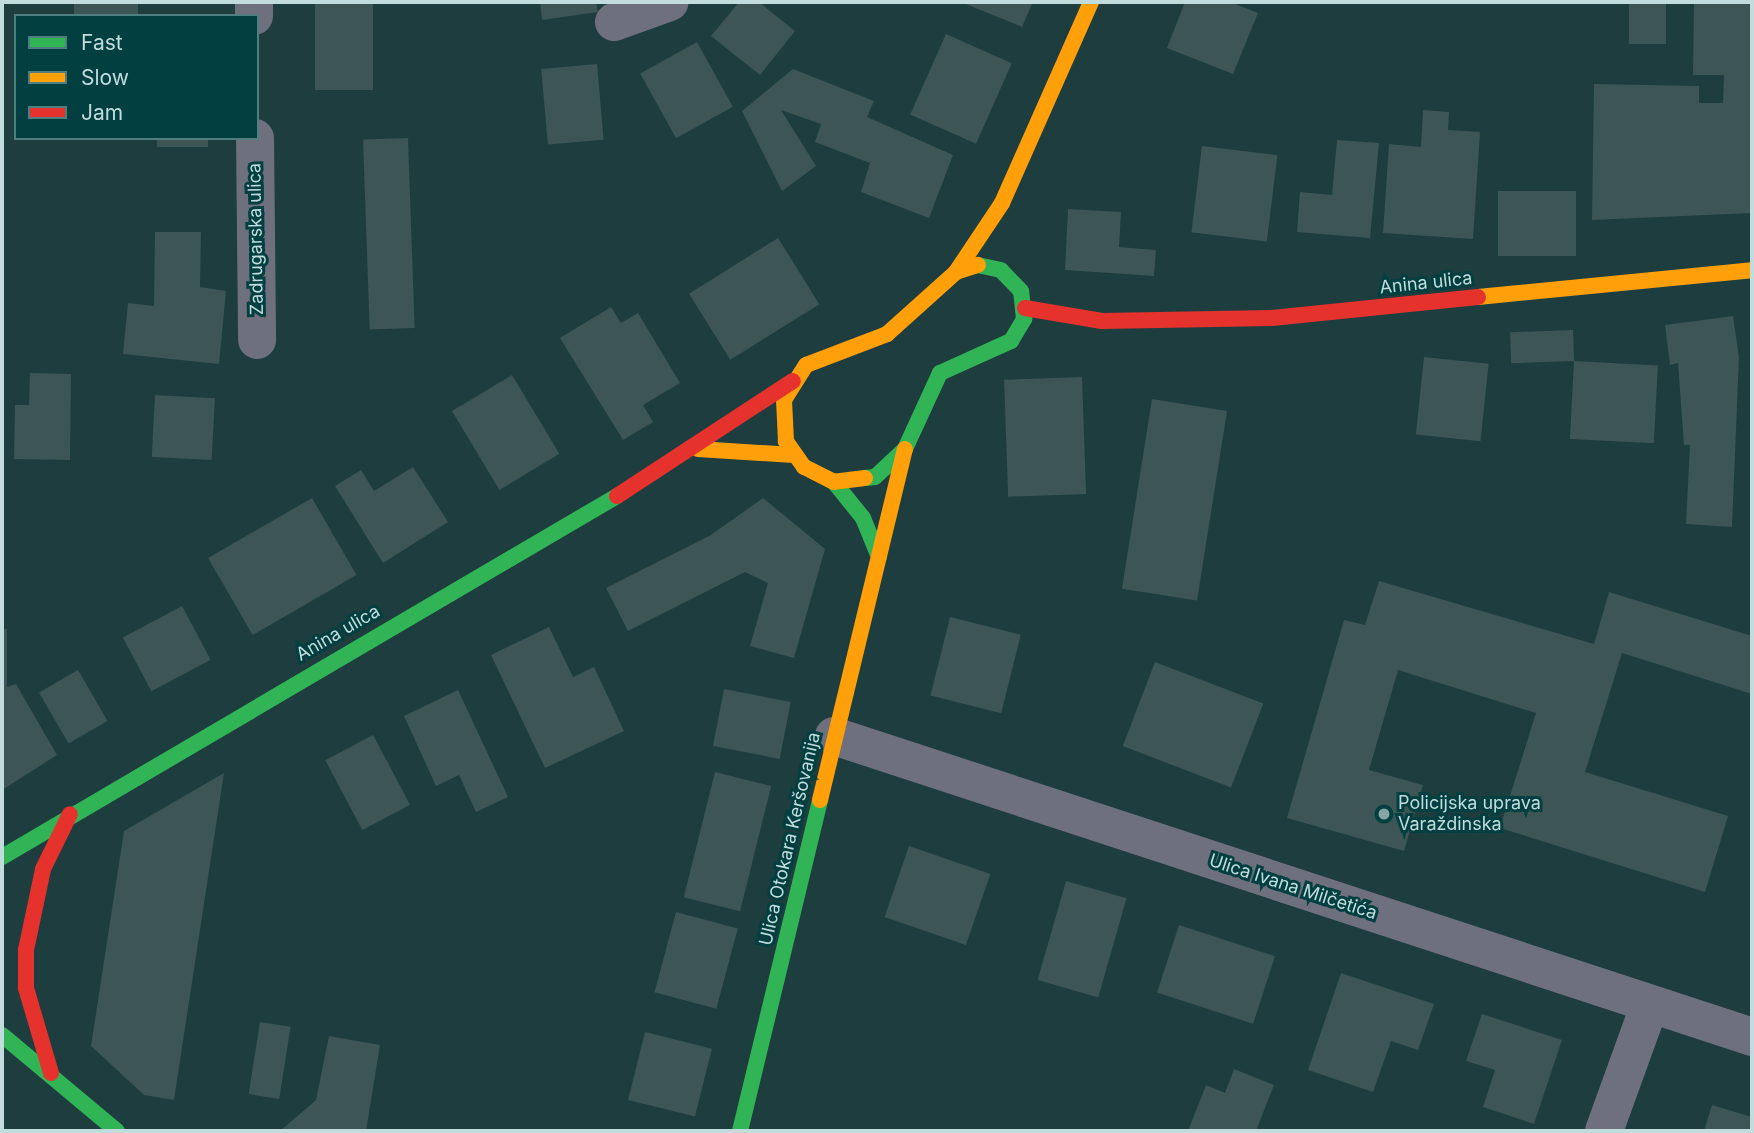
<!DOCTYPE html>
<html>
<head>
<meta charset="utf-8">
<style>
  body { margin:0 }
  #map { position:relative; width:1754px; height:1133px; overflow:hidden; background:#1e3d3f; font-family:Inter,sans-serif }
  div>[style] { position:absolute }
  .building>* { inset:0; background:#3d5554; transform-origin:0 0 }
  .street>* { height:38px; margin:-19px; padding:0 19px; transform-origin:19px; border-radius:19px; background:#6e707d }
  .fast>* { height:16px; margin:-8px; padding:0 8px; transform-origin:8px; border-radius:8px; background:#30b455 }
  .slow>* { height:16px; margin:-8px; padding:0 8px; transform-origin:8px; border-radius:8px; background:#ff9f0a }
  .jam>* { height:16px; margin:-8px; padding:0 8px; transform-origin:8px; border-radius:8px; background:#e5322d }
  .dots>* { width:19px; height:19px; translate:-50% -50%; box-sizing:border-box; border:4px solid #013f41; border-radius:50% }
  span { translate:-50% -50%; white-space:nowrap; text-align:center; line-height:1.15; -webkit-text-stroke:6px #013f41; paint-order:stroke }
  .street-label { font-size:18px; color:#c2dcdd }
  .poi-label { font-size:18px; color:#c2dcdd }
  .left { translate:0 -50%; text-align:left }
  .frame { position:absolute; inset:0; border:4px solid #c2dcdd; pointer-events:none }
  .legend { position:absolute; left:14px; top:14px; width:245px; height:126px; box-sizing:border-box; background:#013f41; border:2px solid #4e7e7f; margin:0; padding:9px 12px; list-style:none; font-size:21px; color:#c2dcdd }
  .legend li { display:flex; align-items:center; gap:14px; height:35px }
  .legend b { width:35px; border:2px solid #4e7e7f }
</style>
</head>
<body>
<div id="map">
  <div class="building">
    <div style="left:74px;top:2px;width:64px;height:14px"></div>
    <div style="left:315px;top:2px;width:58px;height:88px"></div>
    <div style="clip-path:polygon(540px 2px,596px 2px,598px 12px,542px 20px)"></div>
    <div style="clip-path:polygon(739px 2px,759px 2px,795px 31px,760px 75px,711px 36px)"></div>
    <div style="clip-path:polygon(961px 2px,1033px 2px,1022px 27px)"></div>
    <div style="clip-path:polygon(1185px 2px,1230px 2px,1258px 13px,1233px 74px,1167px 48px)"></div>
    <div style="left:1629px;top:2px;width:37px;height:42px"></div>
    <div style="clip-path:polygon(1694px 2px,1752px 2px,1752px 213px,1592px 220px,1594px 84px,1699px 86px,1699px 103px,1723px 103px,1724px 75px,1693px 75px)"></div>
    <div style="left:946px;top:34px;width:72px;height:88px;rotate:24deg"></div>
    <div style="left:697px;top:42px;width:74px;height:65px;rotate:61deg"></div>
    <div style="left:597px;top:64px;width:76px;height:56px;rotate:85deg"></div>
    <div style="clip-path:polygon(793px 69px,874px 101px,867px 117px,953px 155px,929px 218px,861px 192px,870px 163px,815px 142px,821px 124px,781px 110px,816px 166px,782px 191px,742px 111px)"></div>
    <div style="clip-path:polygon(1423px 110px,1449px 112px,1448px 130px,1480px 132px,1473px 239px,1383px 233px,1389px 144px,1421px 147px)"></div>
    <div style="left:157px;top:138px;width:51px;height:9px"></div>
    <div style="left:408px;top:138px;width:190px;height:45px;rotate:88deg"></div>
    <div style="clip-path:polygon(1337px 140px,1379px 143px,1370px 238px,1297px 232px,1300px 192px,1332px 195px)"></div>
    <div style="left:1202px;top:146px;width:76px;height:87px;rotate:7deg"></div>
    <div style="left:1576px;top:191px;width:65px;height:78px;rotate:90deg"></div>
    <div style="clip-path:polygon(1068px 209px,1121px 212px,1119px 247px,1156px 250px,1154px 276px,1065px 270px)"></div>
    <div style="clip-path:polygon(155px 232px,201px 232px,200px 287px,226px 291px,219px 364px,123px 354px,128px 303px,154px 306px)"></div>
    <div style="left:778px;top:238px;width:78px;height:105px;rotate:58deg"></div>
    <div style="clip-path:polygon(611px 307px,621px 323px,638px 313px,680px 383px,643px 405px,653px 422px,623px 440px,560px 338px)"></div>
    <div style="clip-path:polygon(1733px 316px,1739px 357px,1732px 527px,1686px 524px,1690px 445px,1684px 445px,1678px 363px,1670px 365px,1665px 325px)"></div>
    <div style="left:1573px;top:330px;width:31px;height:63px;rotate:88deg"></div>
    <div style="left:1424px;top:357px;width:65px;height:78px;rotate:6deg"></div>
    <div style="left:1574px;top:361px;width:84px;height:78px;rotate:3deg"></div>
    <div style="clip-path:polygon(30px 373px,71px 374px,70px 460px,14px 459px,15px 405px,29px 405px)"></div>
    <div style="left:512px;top:375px;width:92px;height:70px;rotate:59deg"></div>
    <div style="left:1082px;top:377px;width:117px;height:78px;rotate:88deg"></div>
    <div style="left:155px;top:395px;width:60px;height:62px;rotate:3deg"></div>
    <div style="left:1152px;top:399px;width:76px;height:192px;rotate:9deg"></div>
    <div style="clip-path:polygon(413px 467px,448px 522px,383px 563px,335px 486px,361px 470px,374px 491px)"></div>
    <div style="left:312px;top:498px;width:89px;height:120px;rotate:60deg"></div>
    <div style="clip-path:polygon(763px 498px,825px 549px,794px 658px,750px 646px,768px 583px,745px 572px,628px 631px,606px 588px,711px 535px)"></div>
    <div style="clip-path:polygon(1379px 581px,1594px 644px,1609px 592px,1752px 636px,1752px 694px,1622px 653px,1585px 772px,1728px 816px,1705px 892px,1500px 828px,1536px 713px,1398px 670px,1369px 770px,1423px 785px,1404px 851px,1287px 818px,1344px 620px,1365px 625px)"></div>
    <div style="left:182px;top:606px;width:61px;height:67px;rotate:62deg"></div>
    <div style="left:950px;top:617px;width:73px;height:81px;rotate:14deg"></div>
    <div style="clip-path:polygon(549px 627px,573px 677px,594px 667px,624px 731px,545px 768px,491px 655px)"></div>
    <div style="clip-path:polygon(2px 629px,7px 629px,7px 687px,16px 684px,57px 755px,2px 790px)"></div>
    <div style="left:1155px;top:662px;width:116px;height:90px;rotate:21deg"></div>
    <div style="left:78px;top:670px;width:59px;height:45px;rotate:60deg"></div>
    <div style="left:724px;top:689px;width:68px;height:58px;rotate:11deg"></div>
    <div style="clip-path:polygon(458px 690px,508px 797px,476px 812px,459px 775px,436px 786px,404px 716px)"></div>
    <div style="left:373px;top:735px;width:79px;height:54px;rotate:62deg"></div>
    <div style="left:715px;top:772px;width:58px;height:129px;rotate:14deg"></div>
    <div style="clip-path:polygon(224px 773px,174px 1100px,144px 1095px,91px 1046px,124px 831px)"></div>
    <div style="left:909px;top:846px;width:86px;height:75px;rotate:19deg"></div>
    <div style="left:1066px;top:881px;width:63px;height:103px;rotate:16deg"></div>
    <div style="left:676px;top:912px;width:64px;height:83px;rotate:15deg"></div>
    <div style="left:1179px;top:925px;width:101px;height:71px;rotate:18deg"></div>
    <div style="clip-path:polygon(1341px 973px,1434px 1004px,1418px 1050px,1391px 1041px,1373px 1092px,1308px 1070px)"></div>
    <div style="clip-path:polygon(1482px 1014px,1562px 1040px,1534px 1124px,1483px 1107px,1495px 1070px,1466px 1061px)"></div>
    <div style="left:260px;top:1022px;width:31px;height:73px;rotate:9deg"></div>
    <div style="left:645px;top:1032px;width:69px;height:70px;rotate:14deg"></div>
    <div style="clip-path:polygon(329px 1036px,380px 1045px,366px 1131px,280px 1131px,316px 1100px)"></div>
    <div style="clip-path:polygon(1234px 1069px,1274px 1085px,1256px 1131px,1188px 1131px,1206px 1085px,1225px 1093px)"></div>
    <div style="clip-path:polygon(1712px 1105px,1752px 1117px,1752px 1131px,1704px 1131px)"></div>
  </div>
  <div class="street">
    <div style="left:254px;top:2px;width:14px;rotate:90deg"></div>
    <div style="left:614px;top:22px;width:59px;rotate:-19.7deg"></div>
    <div style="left:255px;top:138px;width:202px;rotate:89.4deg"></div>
    <div style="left:834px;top:736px;width:966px;rotate:18.15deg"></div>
    <div style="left:1604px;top:1131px;width:135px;rotate:-70.1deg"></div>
  </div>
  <div class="fast">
    <div style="left:865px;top:478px;width:10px;rotate:-6deg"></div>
    <div style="left:875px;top:477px;width:41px;rotate:-43deg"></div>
    <div style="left:905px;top:449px;width:84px;rotate:-65.3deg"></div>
    <div style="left:940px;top:373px;width:78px;rotate:-24.3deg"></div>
    <div style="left:1011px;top:341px;width:26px;rotate:-59deg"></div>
    <div style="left:1024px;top:319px;width:28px;rotate:-96deg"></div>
    <div style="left:1021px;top:291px;width:29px;rotate:-134deg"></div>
    <div style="left:1001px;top:270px;width:24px;rotate:-168deg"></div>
    <div style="left:834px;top:482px;width:46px;rotate:51.1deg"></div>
    <div style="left:863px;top:518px;width:42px;rotate:67.7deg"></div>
    <div style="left:2px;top:857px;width:713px;rotate:-30.41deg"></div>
    <div style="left:2px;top:1035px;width:150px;rotate:39.9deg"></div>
    <div style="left:740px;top:1131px;width:341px;rotate:-76.4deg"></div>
  </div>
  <div class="slow">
    <div style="left:956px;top:272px;width:83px;rotate:-56.3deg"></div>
    <div style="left:1002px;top:203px;width:220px;rotate:-66.1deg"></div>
    <div style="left:1478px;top:297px;width:275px;rotate:-5.6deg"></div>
    <div style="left:698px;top:449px;width:96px;rotate:3.6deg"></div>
    <div style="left:865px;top:478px;width:31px;rotate:173deg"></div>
    <div style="left:834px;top:482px;width:34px;rotate:-153deg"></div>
    <div style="left:804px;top:467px;width:32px;rotate:-125deg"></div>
    <div style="left:786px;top:441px;width:41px;rotate:-92.8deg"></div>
    <div style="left:784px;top:400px;width:41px;rotate:-57.8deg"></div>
    <div style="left:806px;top:365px;width:87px;rotate:-20.9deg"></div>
    <div style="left:887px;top:334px;width:93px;rotate:-41.9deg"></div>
    <div style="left:956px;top:272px;width:23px;rotate:-18deg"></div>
    <div style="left:820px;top:800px;width:361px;rotate:-76.4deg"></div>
  </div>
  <div class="jam">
    <div style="left:1025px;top:308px;width:78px;rotate:9.6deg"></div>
    <div style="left:1102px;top:321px;width:170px;rotate:-1deg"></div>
    <div style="left:1272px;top:318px;width:207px;rotate:-5.8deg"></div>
    <div style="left:617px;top:496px;width:210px;rotate:-33.2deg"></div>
    <div style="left:51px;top:1073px;width:89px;rotate:-106.4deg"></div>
    <div style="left:26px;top:988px;width:38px;rotate:-90deg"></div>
    <div style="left:26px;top:950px;width:83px;rotate:-78.1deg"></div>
    <div style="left:43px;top:869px;width:61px;rotate:-63.9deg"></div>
  </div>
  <div class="dots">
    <div style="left:1384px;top:814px;background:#89a4a6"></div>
  </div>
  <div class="street-label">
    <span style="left:256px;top:239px;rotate:-91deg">Zadrugarska ulica</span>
    <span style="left:1426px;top:283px;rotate:-6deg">Anina ulica</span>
    <span style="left:338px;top:633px;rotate:-30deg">Anina ulica</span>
    <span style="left:790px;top:839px;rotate:-77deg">Ulica Otokara Keršovanija</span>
    <span style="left:1293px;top:887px;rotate:18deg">Ulica Ivana Milčetića</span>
  </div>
  <div class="poi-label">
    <span class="left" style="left:1398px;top:814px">Policijska uprava<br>Varaždinska</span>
  </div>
  <div class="frame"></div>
  <ul class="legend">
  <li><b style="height:9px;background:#30b455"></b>Fast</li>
  <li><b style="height:9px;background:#ff9f0a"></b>Slow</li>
  <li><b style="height:9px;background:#e5322d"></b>Jam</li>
  </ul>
</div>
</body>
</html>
